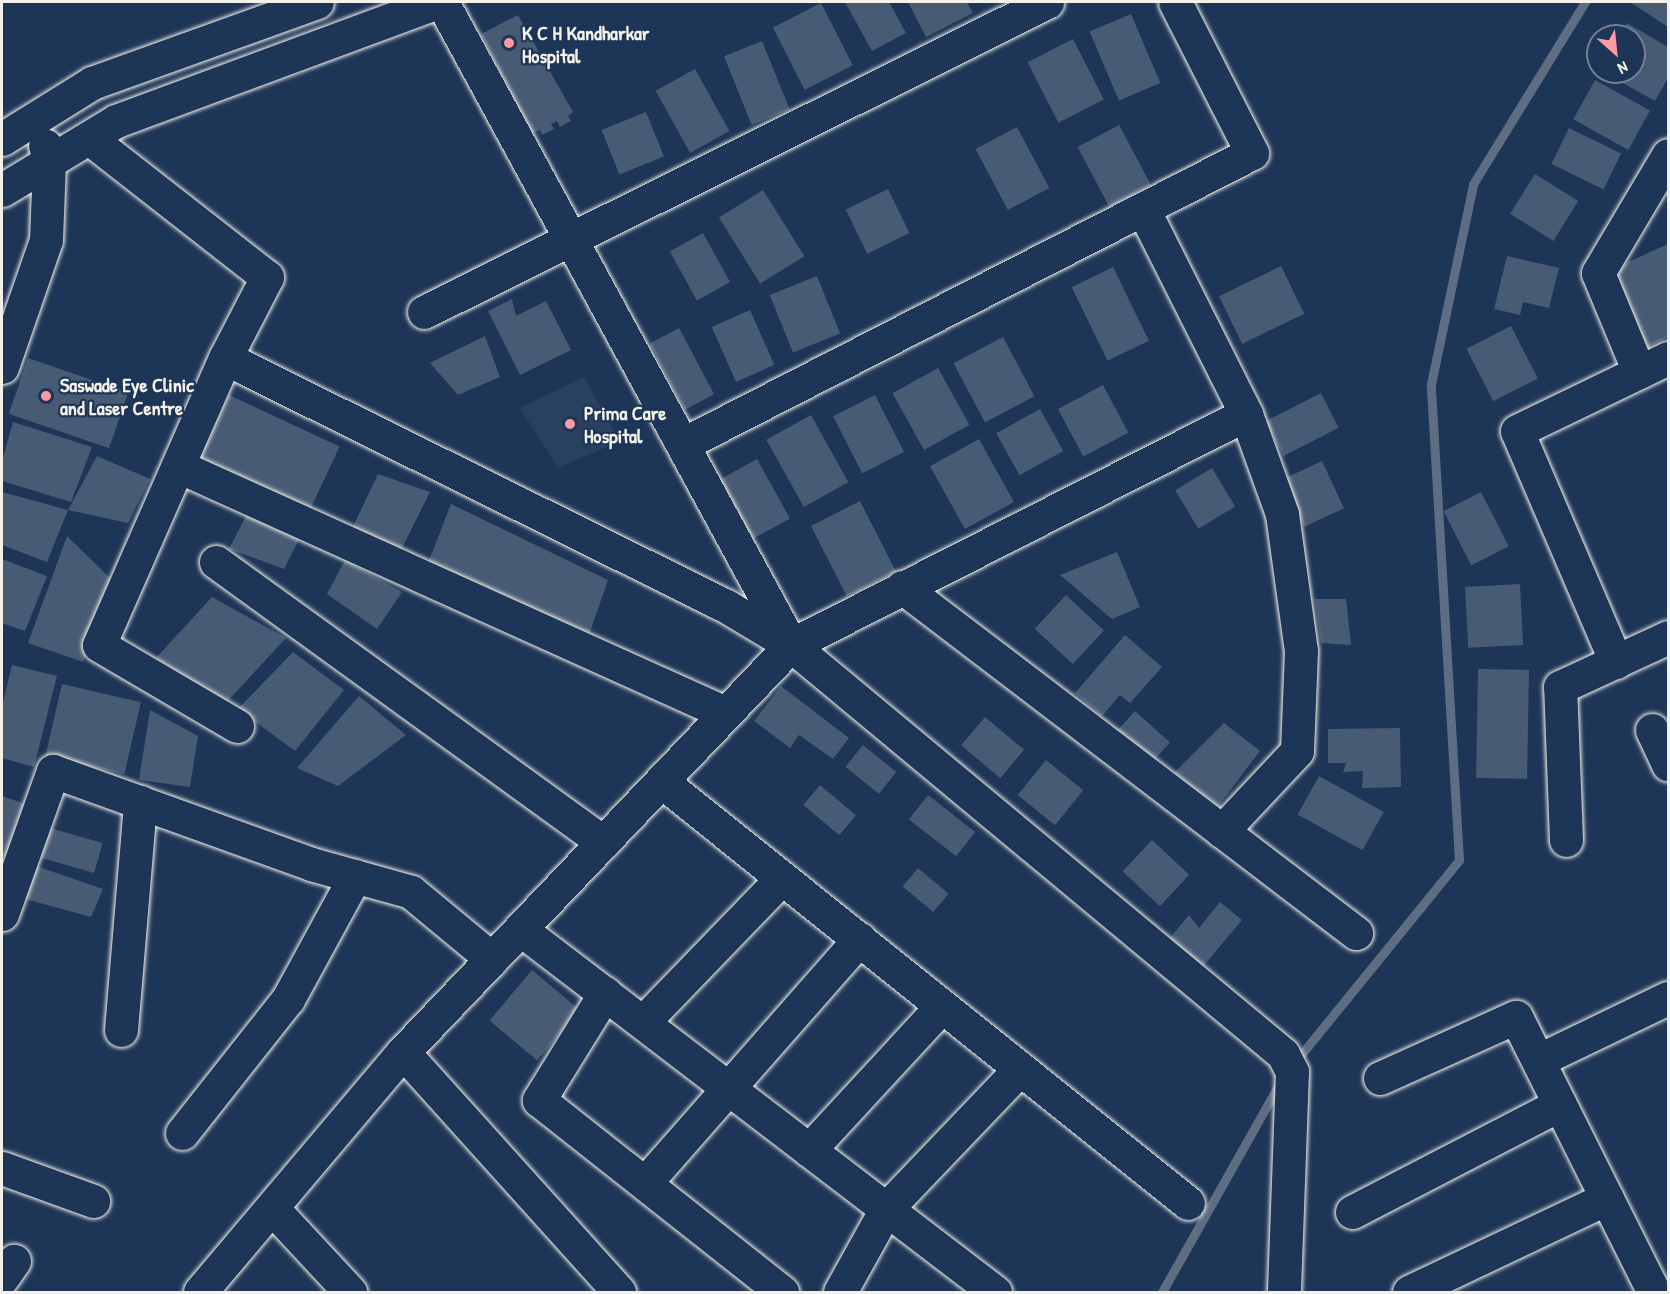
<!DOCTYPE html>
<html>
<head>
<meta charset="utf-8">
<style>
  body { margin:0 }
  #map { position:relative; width:1670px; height:1294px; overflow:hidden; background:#1d3557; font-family:"Patrick Hand",sans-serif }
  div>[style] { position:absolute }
  .built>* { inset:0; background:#2a4060 }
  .stream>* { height:9px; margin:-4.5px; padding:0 4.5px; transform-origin:4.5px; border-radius:4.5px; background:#5e6d82 }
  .building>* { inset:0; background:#485b74; transform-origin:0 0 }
  .roads { filter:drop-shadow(0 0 2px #f4f1e8) drop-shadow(0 0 2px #f4f1e8) }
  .minor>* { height:33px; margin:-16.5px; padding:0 16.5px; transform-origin:16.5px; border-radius:16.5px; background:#1d3557 }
  .dots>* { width:16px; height:16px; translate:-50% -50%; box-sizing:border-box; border:3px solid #1d3557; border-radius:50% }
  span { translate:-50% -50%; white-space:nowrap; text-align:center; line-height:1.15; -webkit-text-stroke:4.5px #1d3557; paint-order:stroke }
  .poi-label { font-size:20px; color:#f4f1e8; font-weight:700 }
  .left { translate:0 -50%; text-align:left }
  .frame { position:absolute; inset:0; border:3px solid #f4f1e8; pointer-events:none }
  .north { position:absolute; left:1586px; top:24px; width:60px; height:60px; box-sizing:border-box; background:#1d3557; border:2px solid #738091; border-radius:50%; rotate:153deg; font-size:16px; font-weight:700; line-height:24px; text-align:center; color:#f4f1e8 }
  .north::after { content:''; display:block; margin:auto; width:21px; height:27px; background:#ff9aa2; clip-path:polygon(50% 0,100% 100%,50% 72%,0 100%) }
</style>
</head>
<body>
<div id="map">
  <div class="built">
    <div style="clip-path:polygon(584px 377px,620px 441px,558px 468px,520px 408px)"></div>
  </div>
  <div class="stream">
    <div style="left:1295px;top:1062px;width:260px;rotate:-50.9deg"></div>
    <div style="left:1459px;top:860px;width:477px;rotate:-93.4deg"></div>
    <div style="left:1431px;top:384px;width:204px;rotate:-78.1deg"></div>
    <div style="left:1473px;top:184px;width:214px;rotate:-58.4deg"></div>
    <div style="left:1162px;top:1292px;width:240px;rotate:-60.6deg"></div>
  </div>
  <div class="building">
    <div style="clip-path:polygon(845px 2px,889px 2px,906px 33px,872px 51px)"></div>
    <div style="clip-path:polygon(908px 2px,967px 2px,973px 13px,926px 37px)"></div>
    <div style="clip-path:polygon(1630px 2px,1668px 2px,1668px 27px)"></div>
    <div style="left:821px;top:3px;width:70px;height:54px;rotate:63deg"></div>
    <div style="left:1131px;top:14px;width:75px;height:45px;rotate:67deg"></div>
    <div style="clip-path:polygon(518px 15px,573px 112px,568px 116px,571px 121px,560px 127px,557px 121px,551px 124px,554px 129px,542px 135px,540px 130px,532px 134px,481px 34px)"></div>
    <div style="clip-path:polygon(1627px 23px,1668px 47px,1668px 78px,1655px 101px,1603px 72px,1634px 72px,1634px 36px,1620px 36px)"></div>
    <div style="left:1073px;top:39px;width:68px;height:51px;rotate:63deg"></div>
    <div style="left:762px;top:41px;width:74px;height:41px;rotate:68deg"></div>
    <div style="left:695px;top:69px;width:71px;height:45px;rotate:61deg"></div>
    <div style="left:1595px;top:80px;width:63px;height:45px;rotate:29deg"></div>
    <div style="left:646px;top:112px;width:48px;height:48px;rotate:68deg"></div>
    <div style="left:1119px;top:125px;width:68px;height:47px;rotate:62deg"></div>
    <div style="left:1017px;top:127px;width:69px;height:47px;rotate:62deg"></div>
    <div style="left:1569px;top:128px;width:58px;height:40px;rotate:26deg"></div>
    <div style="left:1535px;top:174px;width:51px;height:47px;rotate:32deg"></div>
    <div style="left:888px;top:189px;width:49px;height:47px;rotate:64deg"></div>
    <div style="left:763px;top:190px;width:78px;height:52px;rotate:58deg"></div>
    <div style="left:703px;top:233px;width:56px;height:38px;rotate:61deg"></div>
    <div style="clip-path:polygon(1668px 244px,1668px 337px,1641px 351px,1606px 272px)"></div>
    <div style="clip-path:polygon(1507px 256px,1559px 268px,1549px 308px,1523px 302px,1520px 315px,1494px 309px)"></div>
    <div style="left:1281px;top:266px;width:53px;height:69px;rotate:64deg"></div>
    <div style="left:1113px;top:267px;width:82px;height:46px;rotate:64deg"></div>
    <div style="left:817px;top:276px;width:62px;height:51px;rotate:68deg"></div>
    <div style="clip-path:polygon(512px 299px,516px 316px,546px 301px,571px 350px,520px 375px,488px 311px)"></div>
    <div style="left:750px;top:310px;width:60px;height:42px;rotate:66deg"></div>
    <div style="left:1511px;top:326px;width:59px;height:50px;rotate:63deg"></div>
    <div style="left:679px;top:328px;width:75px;height:33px;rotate:62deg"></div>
    <div style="clip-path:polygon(485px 336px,500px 377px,458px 395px,430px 363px)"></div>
    <div style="left:1003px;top:337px;width:67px;height:56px;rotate:62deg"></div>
    <div style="left:28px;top:358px;width:106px;height:59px;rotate:19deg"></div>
    <div style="left:938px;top:368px;width:65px;height:52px;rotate:61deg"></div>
    <div style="left:1103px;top:385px;width:54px;height:51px;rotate:62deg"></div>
    <div style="left:1321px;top:393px;width:39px;height:62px;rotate:63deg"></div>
    <div style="left:229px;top:395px;width:122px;height:76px;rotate:25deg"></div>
    <div style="left:875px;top:395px;width:64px;height:47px;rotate:63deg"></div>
    <div style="left:1040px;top:409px;width:48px;height:50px;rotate:61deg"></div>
    <div style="left:811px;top:415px;width:77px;height:51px;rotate:61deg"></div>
    <div style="clip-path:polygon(13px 422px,92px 447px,71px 502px,2px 481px,2px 461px)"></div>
    <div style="left:979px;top:439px;width:72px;height:56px;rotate:61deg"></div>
    <div style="clip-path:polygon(97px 456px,150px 479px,128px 523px,68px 510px)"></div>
    <div style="left:757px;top:459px;width:68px;height:42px;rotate:61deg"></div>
    <div style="left:1322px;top:461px;width:52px;height:44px;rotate:65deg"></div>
    <div style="left:1212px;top:468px;width:45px;height:43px;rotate:59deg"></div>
    <div style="clip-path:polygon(378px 474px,430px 492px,400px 552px,349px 535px)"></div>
    <div style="clip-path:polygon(2px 492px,68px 510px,47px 562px,2px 545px)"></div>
    <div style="left:1481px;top:492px;width:61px;height:42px;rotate:63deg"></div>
    <div style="left:860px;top:501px;width:79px;height:55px;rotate:63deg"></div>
    <div style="clip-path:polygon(451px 504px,608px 580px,589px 635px,426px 568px)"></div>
    <div style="clip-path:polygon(247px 514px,301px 535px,284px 569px,229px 549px)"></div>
    <div style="clip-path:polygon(67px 536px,113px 581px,83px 662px,28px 643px)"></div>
    <div style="clip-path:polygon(1117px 552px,1140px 607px,1112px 619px,1060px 575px)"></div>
    <div style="clip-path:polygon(2px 559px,47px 576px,25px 631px,2px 623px)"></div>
    <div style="clip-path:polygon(345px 560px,402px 592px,377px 629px,327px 594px)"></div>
    <div style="left:1520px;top:584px;width:61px;height:55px;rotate:87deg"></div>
    <div style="left:1066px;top:595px;width:52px;height:46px;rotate:43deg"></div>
    <div style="clip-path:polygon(212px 597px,286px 638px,225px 704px,156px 658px)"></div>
    <div style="clip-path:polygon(1315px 599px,1346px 599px,1351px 645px,1321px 643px)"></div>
    <div style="clip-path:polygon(1125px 635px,1162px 667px,1130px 703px,1120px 695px,1102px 716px,1075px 693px)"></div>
    <div style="clip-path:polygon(293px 652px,344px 690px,295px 751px,238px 709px)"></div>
    <div style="clip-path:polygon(12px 665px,57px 676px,34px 767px,2px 758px,2px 706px)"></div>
    <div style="left:1478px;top:669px;width:51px;height:109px;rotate:1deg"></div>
    <div style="left:62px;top:684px;width:81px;height:74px;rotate:13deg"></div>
    <div style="clip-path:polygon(781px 686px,849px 738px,833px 759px,799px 735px,790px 748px,754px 721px)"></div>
    <div style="clip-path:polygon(359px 696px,406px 735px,338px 786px,297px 768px)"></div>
    <div style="clip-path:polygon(150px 710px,198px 736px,190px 787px,139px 780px)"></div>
    <div style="left:1135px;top:711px;width:47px;height:30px;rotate:42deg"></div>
    <div style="left:985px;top:717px;width:51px;height:37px;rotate:40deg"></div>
    <div style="clip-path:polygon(1224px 723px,1260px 751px,1216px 809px,1174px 773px)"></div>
    <div style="clip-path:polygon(1400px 728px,1401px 787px,1362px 788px,1363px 771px,1343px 772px,1346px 763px,1328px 763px,1328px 729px)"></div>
    <div style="left:863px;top:745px;width:43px;height:28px;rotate:39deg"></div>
    <div style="left:1046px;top:760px;width:48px;height:45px;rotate:39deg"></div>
    <div style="left:1319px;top:776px;width:74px;height:44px;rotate:29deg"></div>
    <div style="left:820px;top:785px;width:47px;height:26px;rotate:40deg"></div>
    <div style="left:928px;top:795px;width:60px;height:31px;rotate:38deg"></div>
    <div style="clip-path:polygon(2px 796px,31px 806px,10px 858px,2px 855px)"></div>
    <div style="left:43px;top:826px;width:62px;height:31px;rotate:16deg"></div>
    <div style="left:1152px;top:840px;width:51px;height:43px;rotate:43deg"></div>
    <div style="clip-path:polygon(36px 866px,103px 889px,91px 917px,25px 899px)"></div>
    <div style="left:918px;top:868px;width:40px;height:24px;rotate:40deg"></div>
    <div style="clip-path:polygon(1220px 902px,1242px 920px,1200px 970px,1166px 943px,1189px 915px,1199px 928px)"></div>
    <div style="left:532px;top:970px;width:62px;height:66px;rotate:40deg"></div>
  </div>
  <div class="roads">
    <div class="minor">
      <div style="left:442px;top:2px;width:729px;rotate:61.5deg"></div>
      <div style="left:89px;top:138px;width:226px;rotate:38deg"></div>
      <div style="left:267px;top:277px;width:91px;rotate:117.4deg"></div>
      <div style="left:225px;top:358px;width:313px;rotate:113.7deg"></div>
      <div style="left:99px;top:645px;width:160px;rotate:30.4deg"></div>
      <div style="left:2px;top:139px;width:106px;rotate:-31.9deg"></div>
      <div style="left:92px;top:83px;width:239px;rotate:-19.8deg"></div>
      <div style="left:2px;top:190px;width:133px;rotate:-31.2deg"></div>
      <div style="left:116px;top:121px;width:343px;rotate:-20.3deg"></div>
      <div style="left:1143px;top:209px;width:229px;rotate:63.3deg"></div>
      <div style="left:1246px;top:414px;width:106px;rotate:70.2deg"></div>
      <div style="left:1282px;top:514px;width:138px;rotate:82.1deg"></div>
      <div style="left:1301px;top:651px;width:100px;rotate:92.3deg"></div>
      <div style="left:1297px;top:751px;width:110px;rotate:133.2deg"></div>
      <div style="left:424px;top:312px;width:696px;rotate:-26.45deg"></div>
      <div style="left:225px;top:358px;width:559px;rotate:26.34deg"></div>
      <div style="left:726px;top:606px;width:76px;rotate:31deg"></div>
      <div style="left:791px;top:645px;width:640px;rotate:39.74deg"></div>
      <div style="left:1283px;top:1054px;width:20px;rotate:63deg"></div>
      <div style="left:1292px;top:1072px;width:220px;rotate:92.1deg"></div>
      <div style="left:2px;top:367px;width:134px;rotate:-70.9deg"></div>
      <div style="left:46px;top:240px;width:79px;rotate:-87.8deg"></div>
      <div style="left:49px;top:161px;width:16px;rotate:-104deg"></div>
      <div style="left:1639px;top:372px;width:107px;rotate:-112.5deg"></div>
      <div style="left:1598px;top:273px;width:137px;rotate:-59.3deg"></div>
      <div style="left:683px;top:444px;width:639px;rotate:-27.09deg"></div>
      <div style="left:1252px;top:153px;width:169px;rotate:-117deg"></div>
      <div style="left:178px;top:466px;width:600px;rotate:24.3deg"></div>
      <div style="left:216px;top:562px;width:478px;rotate:35.9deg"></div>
      <div style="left:902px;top:587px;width:571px;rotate:37.31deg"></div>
      <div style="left:1616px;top:662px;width:251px;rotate:-113.2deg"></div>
      <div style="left:1517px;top:431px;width:168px;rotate:-25.8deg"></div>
      <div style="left:1652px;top:730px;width:38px;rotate:65deg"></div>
      <div style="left:661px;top:781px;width:675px;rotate:38.69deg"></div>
      <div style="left:1566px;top:840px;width:153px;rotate:-92.2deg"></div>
      <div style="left:1560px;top:687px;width:119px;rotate:-24.8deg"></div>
      <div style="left:2px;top:914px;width:152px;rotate:-70.4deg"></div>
      <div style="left:53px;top:771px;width:274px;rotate:19.8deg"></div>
      <div style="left:311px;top:864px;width:104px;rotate:15.6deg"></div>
      <div style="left:411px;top:892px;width:105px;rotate:39.6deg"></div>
      <div style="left:520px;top:929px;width:598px;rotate:37.39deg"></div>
      <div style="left:605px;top:993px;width:126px;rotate:121.7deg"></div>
      <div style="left:539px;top:1100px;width:310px;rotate:38.3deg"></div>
      <div style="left:643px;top:1022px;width:200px;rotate:-46deg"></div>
      <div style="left:121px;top:1030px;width:229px;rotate:-85.2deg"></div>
      <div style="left:403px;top:1052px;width:323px;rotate:48deg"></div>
      <div style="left:1539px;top:1060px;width:143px;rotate:-25.7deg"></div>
      <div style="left:1380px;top:1078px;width:149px;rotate:-24.2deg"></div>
      <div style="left:1516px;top:1017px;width:308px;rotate:63.4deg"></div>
      <div style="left:182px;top:1133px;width:171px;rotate:-51.7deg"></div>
      <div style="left:288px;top:999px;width:140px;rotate:-61.4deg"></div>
      <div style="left:809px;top:1150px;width:196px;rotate:-47.3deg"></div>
      <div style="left:2px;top:1168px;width:97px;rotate:19.9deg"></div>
      <div style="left:645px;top:1183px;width:325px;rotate:-48.7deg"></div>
      <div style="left:272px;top:1208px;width:115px;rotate:47.1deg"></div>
      <div style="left:1352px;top:1212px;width:234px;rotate:-27.4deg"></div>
      <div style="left:2px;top:1278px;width:21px;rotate:-55deg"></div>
      <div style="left:200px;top:1292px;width:314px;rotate:-49.8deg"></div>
      <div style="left:403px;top:1052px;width:562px;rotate:-46.37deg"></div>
      <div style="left:791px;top:645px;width:510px;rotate:-26.92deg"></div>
      <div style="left:840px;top:1292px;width:95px;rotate:-61deg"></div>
      <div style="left:886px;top:1209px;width:194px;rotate:-46.3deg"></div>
      <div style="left:1409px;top:1292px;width:219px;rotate:-25.4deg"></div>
    </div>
  </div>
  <div class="dots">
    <div style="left:509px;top:43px;background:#ff9aa2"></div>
    <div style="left:46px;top:396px;background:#ff9aa2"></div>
    <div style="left:570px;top:424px;background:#ff9aa2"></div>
  </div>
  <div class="poi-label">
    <span class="left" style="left:522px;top:44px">K C H Kandharkar<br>Hospital</span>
    <span class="left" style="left:60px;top:396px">Saswade Eye Clinic<br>and Laser Centre</span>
    <span class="left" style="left:584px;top:424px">Prima Care<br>Hospital</span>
  </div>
  <div class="frame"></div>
  <div class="north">N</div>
</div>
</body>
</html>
